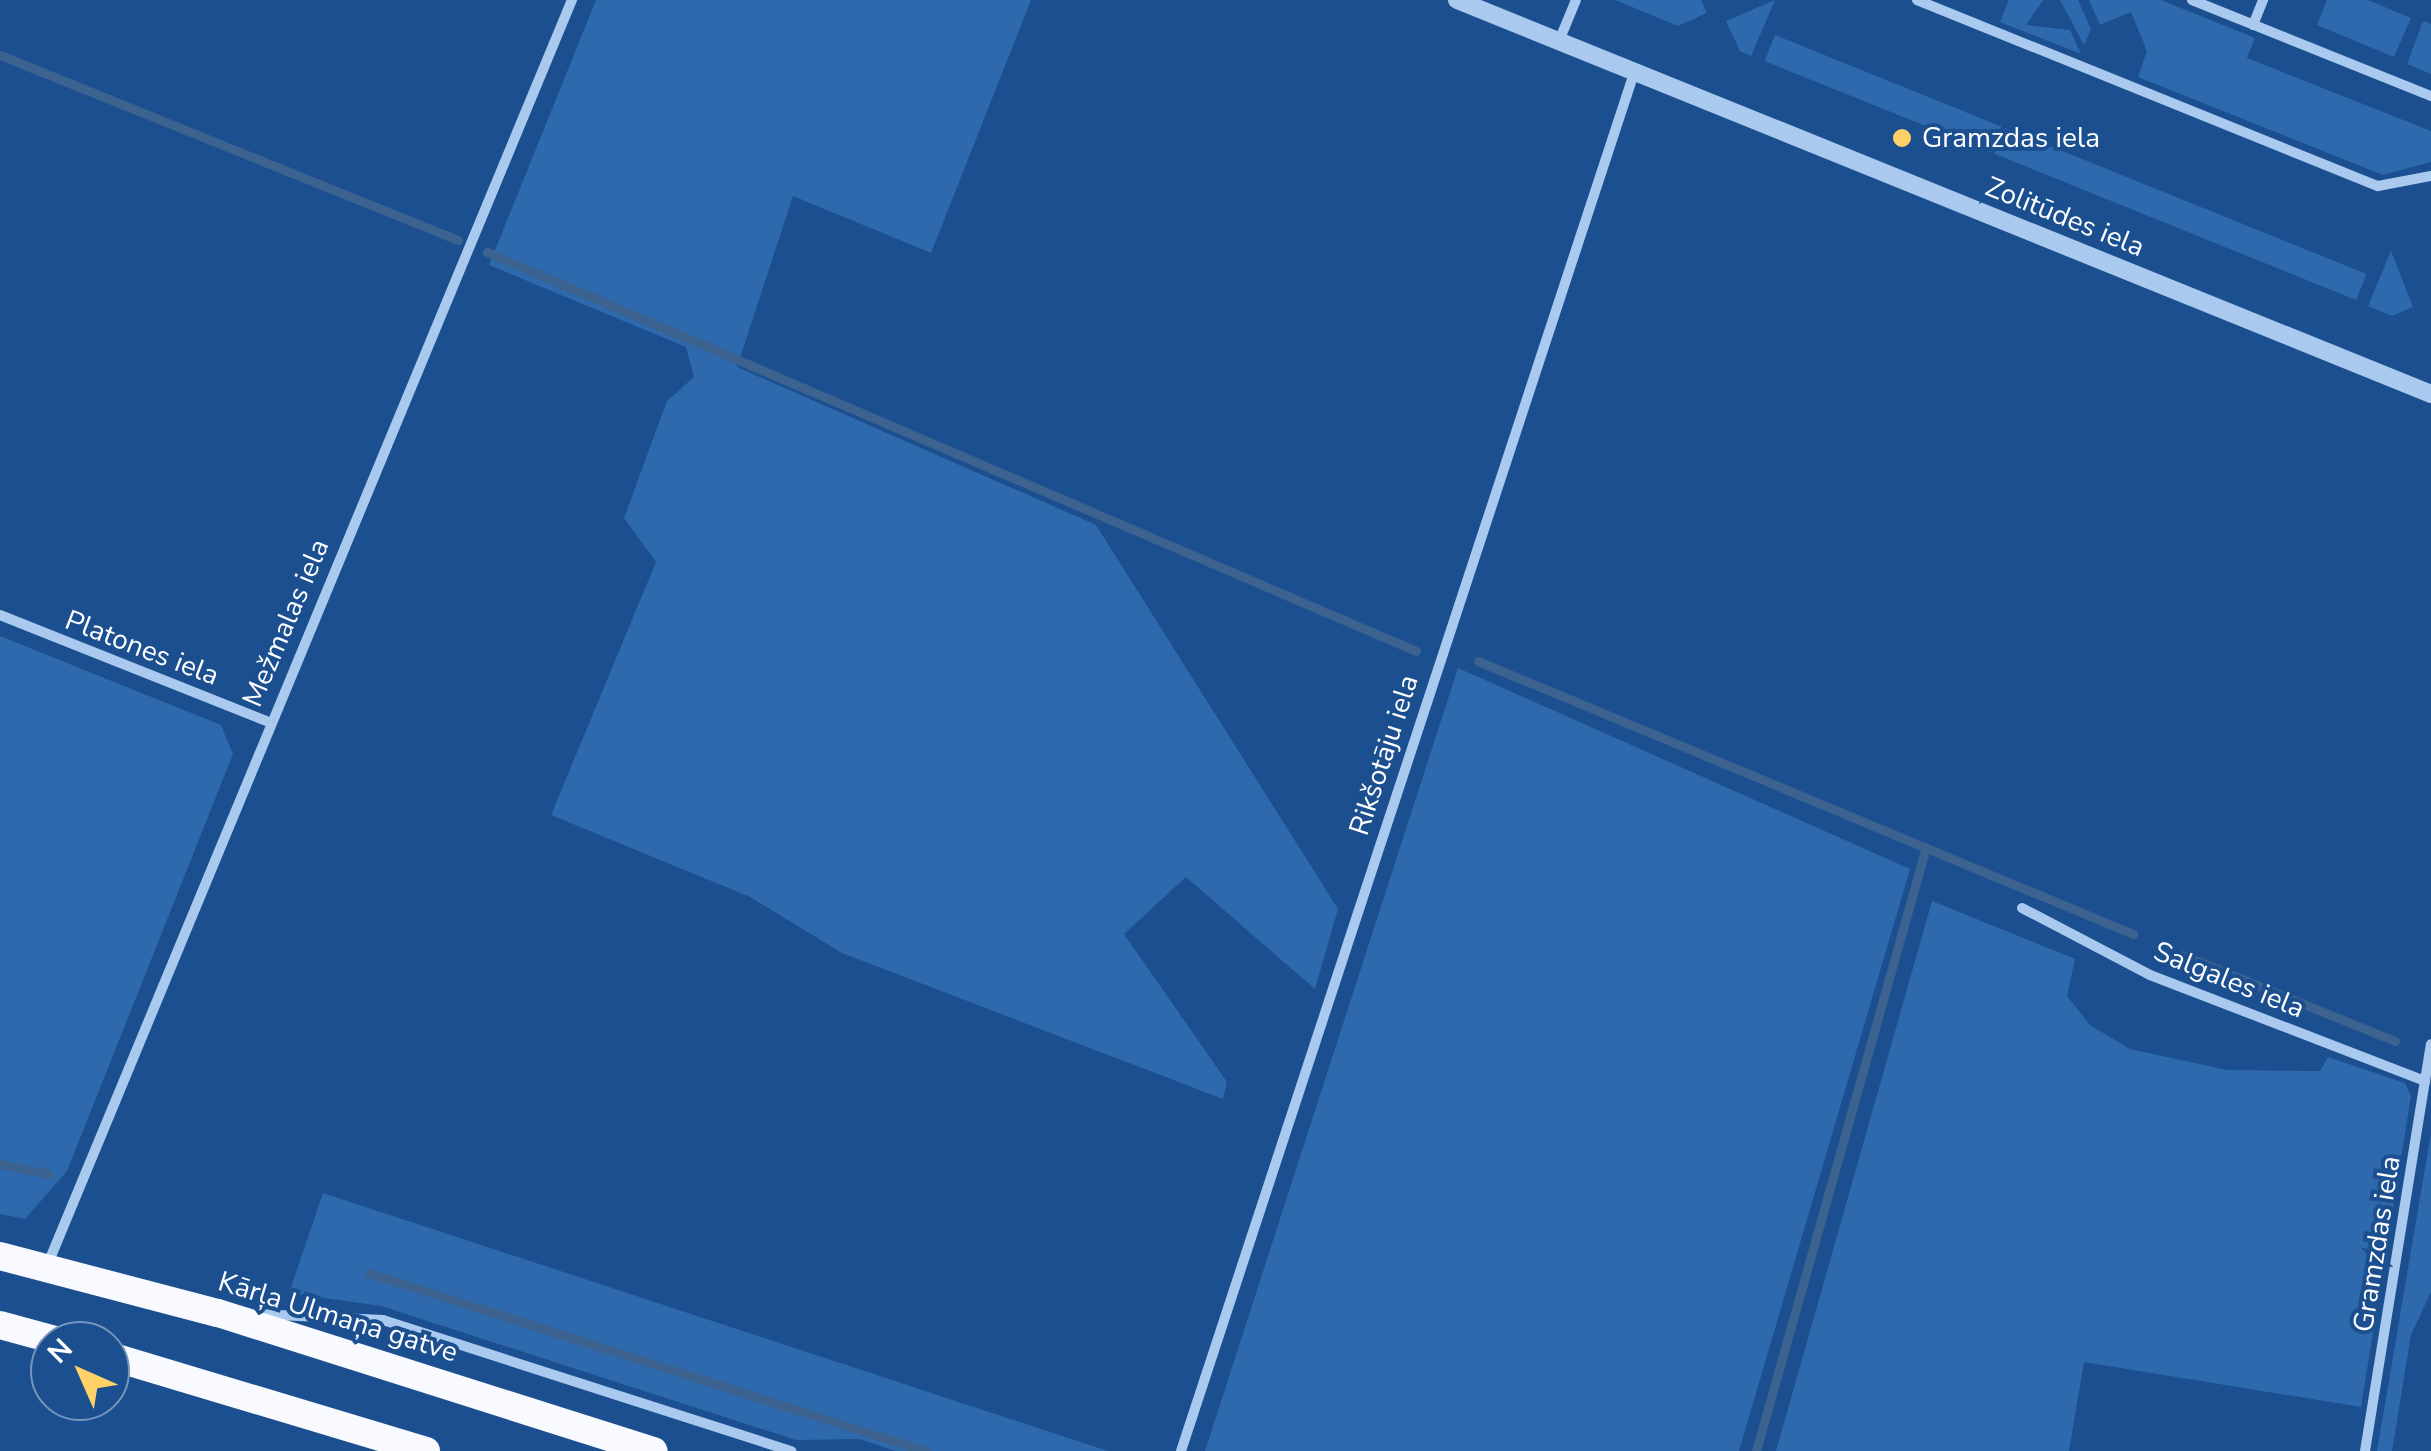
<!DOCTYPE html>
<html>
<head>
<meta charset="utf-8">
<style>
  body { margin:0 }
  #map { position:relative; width:2431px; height:1451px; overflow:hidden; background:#1b4f8f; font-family:"Nunito Sans",sans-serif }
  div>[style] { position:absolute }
  .green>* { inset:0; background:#2e69ad; transform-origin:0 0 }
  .stream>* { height:9px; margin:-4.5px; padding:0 4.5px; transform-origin:4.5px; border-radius:4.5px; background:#3c6290 }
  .minor>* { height:10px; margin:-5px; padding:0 5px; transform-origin:5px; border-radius:5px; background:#a9c9ee }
  .tertiary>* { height:18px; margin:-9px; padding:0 9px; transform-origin:9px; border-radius:9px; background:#a9c9ee }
  .trunk>* { height:28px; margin:-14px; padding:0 14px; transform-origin:14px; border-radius:14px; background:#f8faff }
  .dots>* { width:28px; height:28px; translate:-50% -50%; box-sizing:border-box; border:5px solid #1b4f8f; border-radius:50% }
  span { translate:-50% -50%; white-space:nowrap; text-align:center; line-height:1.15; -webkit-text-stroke:8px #1b4f8f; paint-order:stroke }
  .poi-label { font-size:28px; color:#fff }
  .left { translate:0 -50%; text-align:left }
  .street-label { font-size:28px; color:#fff }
  .north { position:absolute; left:30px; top:1321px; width:100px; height:100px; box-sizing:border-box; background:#1b4f8f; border:2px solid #7695bc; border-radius:50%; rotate:315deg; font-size:28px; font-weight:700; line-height:40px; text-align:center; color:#fff }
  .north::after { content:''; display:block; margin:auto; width:35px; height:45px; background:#ffd166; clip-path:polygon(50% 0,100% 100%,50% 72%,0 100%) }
</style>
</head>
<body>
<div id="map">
  <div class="green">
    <div style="clip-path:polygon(596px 0,1031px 0,931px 253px,793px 196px,737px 367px,1096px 525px,1338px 909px,1315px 989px,1186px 877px,1124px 934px,1227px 1082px,1223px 1099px,842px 953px,750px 897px,551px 815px,656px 562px,624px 518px,667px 401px,694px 377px,686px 347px,489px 265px)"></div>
    <div style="clip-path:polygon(1615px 0,1701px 0,1707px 13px,1678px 26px)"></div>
    <div style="clip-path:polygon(1775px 0,1751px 56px,1740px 51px,1726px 21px)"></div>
    <div style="clip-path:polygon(2009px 0,2043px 0,2026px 25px,2070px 30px,2081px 54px,2000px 22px)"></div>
    <div style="clip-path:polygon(2060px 0,2078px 0,2091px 29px,2084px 45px)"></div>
    <div style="clip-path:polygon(2089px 0,2161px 0,2255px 38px,2247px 58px,2431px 131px,2431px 162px,2383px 175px,2138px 77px,2147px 51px,2131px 12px,2100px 25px)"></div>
    <div style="clip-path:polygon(2327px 0,2368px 0,2411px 18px,2394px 57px,2317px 25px)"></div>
    <div style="clip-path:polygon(2423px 21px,2431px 24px,2431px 74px,2407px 64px)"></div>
    <div style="left:1775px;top:35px;width:638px;height:28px;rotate:22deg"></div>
    <div style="clip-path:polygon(2391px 251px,2413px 307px,2392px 316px,2368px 306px)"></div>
    <div style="clip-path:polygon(0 636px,221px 725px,233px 754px,67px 1171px,25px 1219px,0 1214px)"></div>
    <div style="clip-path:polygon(1458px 668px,1910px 869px,1739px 1451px,1205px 1451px)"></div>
    <div style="clip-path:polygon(1932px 901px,2075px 959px,2067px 996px,2090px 1025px,2130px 1049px,2227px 1070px,2320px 1071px,2328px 1057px,2405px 1083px,2411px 1096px,2361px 1407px,2084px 1362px,2069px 1451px,1776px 1451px)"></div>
    <div style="clip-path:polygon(2431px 1133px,2431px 1292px,2411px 1335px,2392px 1451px,2377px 1451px)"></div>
    <div style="clip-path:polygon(323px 1193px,1108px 1451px,895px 1451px,860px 1439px,796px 1440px,381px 1306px,289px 1293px)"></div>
  </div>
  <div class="stream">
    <div style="left:0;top:55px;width:494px;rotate:22deg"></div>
    <div style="left:487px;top:252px;width:1011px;rotate:23.24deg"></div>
    <div style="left:1478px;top:661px;width:710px;rotate:22.63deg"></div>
    <div style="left:2183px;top:955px;width:229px;rotate:22.1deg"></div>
    <div style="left:0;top:1164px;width:50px;rotate:11.5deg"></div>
    <div style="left:369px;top:1273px;width:584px;rotate:17.75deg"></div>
    <div style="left:1756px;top:1451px;width:627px;rotate:-74.28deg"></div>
  </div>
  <div class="minor">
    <div style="left:1917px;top:0;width:497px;rotate:22deg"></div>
    <div style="left:2378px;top:186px;width:54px;rotate:-10.7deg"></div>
    <div style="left:2192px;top:0;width:258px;rotate:21.9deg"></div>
    <div style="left:2253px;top:25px;width:27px;rotate:-68deg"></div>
    <div style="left:1559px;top:41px;width:44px;rotate:-67.5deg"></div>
    <div style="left:0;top:615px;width:289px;rotate:21.7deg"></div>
    <div style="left:2022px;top:908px;width:144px;rotate:27.6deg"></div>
    <div style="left:2150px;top:975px;width:295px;rotate:21.1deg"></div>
    <div style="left:47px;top:1266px;width:1371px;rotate:-67.48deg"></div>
    <div style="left:258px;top:1314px;width:125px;rotate:2.7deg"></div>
    <div style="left:383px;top:1320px;width:429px;rotate:17.8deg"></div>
    <div style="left:1181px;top:1451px;width:1451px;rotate:-71.8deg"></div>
    <div style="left:2365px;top:1451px;width:412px;rotate:-80.8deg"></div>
  </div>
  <div class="tertiary">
    <div style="left:1457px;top:0;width:1051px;rotate:22.02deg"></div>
  </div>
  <div class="trunk">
    <div style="left:0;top:1256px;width:225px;rotate:14.7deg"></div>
    <div style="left:218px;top:1313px;width:457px;rotate:17.6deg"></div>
    <div style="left:0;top:1325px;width:61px;rotate:15.2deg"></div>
    <div style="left:110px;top:1356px;width:330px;rotate:16.7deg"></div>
  </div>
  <div class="dots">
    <div style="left:1902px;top:138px;background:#ffd166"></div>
  </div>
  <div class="poi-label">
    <span class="left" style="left:1922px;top:138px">Gramzdas iela</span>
  </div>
  <div class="street-label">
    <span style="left:2065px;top:217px;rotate:22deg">Zolitūdes iela</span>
    <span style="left:286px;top:623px;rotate:-67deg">Mežmalas iela</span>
    <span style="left:142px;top:648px;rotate:21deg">Platones iela</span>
    <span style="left:1384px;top:755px;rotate:-72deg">Rikšotāju iela</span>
    <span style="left:2229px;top:980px;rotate:22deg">Salgales iela</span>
    <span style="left:2377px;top:1244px;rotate:-81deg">Gramzdas iela</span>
    <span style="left:338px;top:1317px;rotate:17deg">Kārļa Ulmaņa gatve</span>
  </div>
  <div class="north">N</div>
</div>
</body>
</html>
